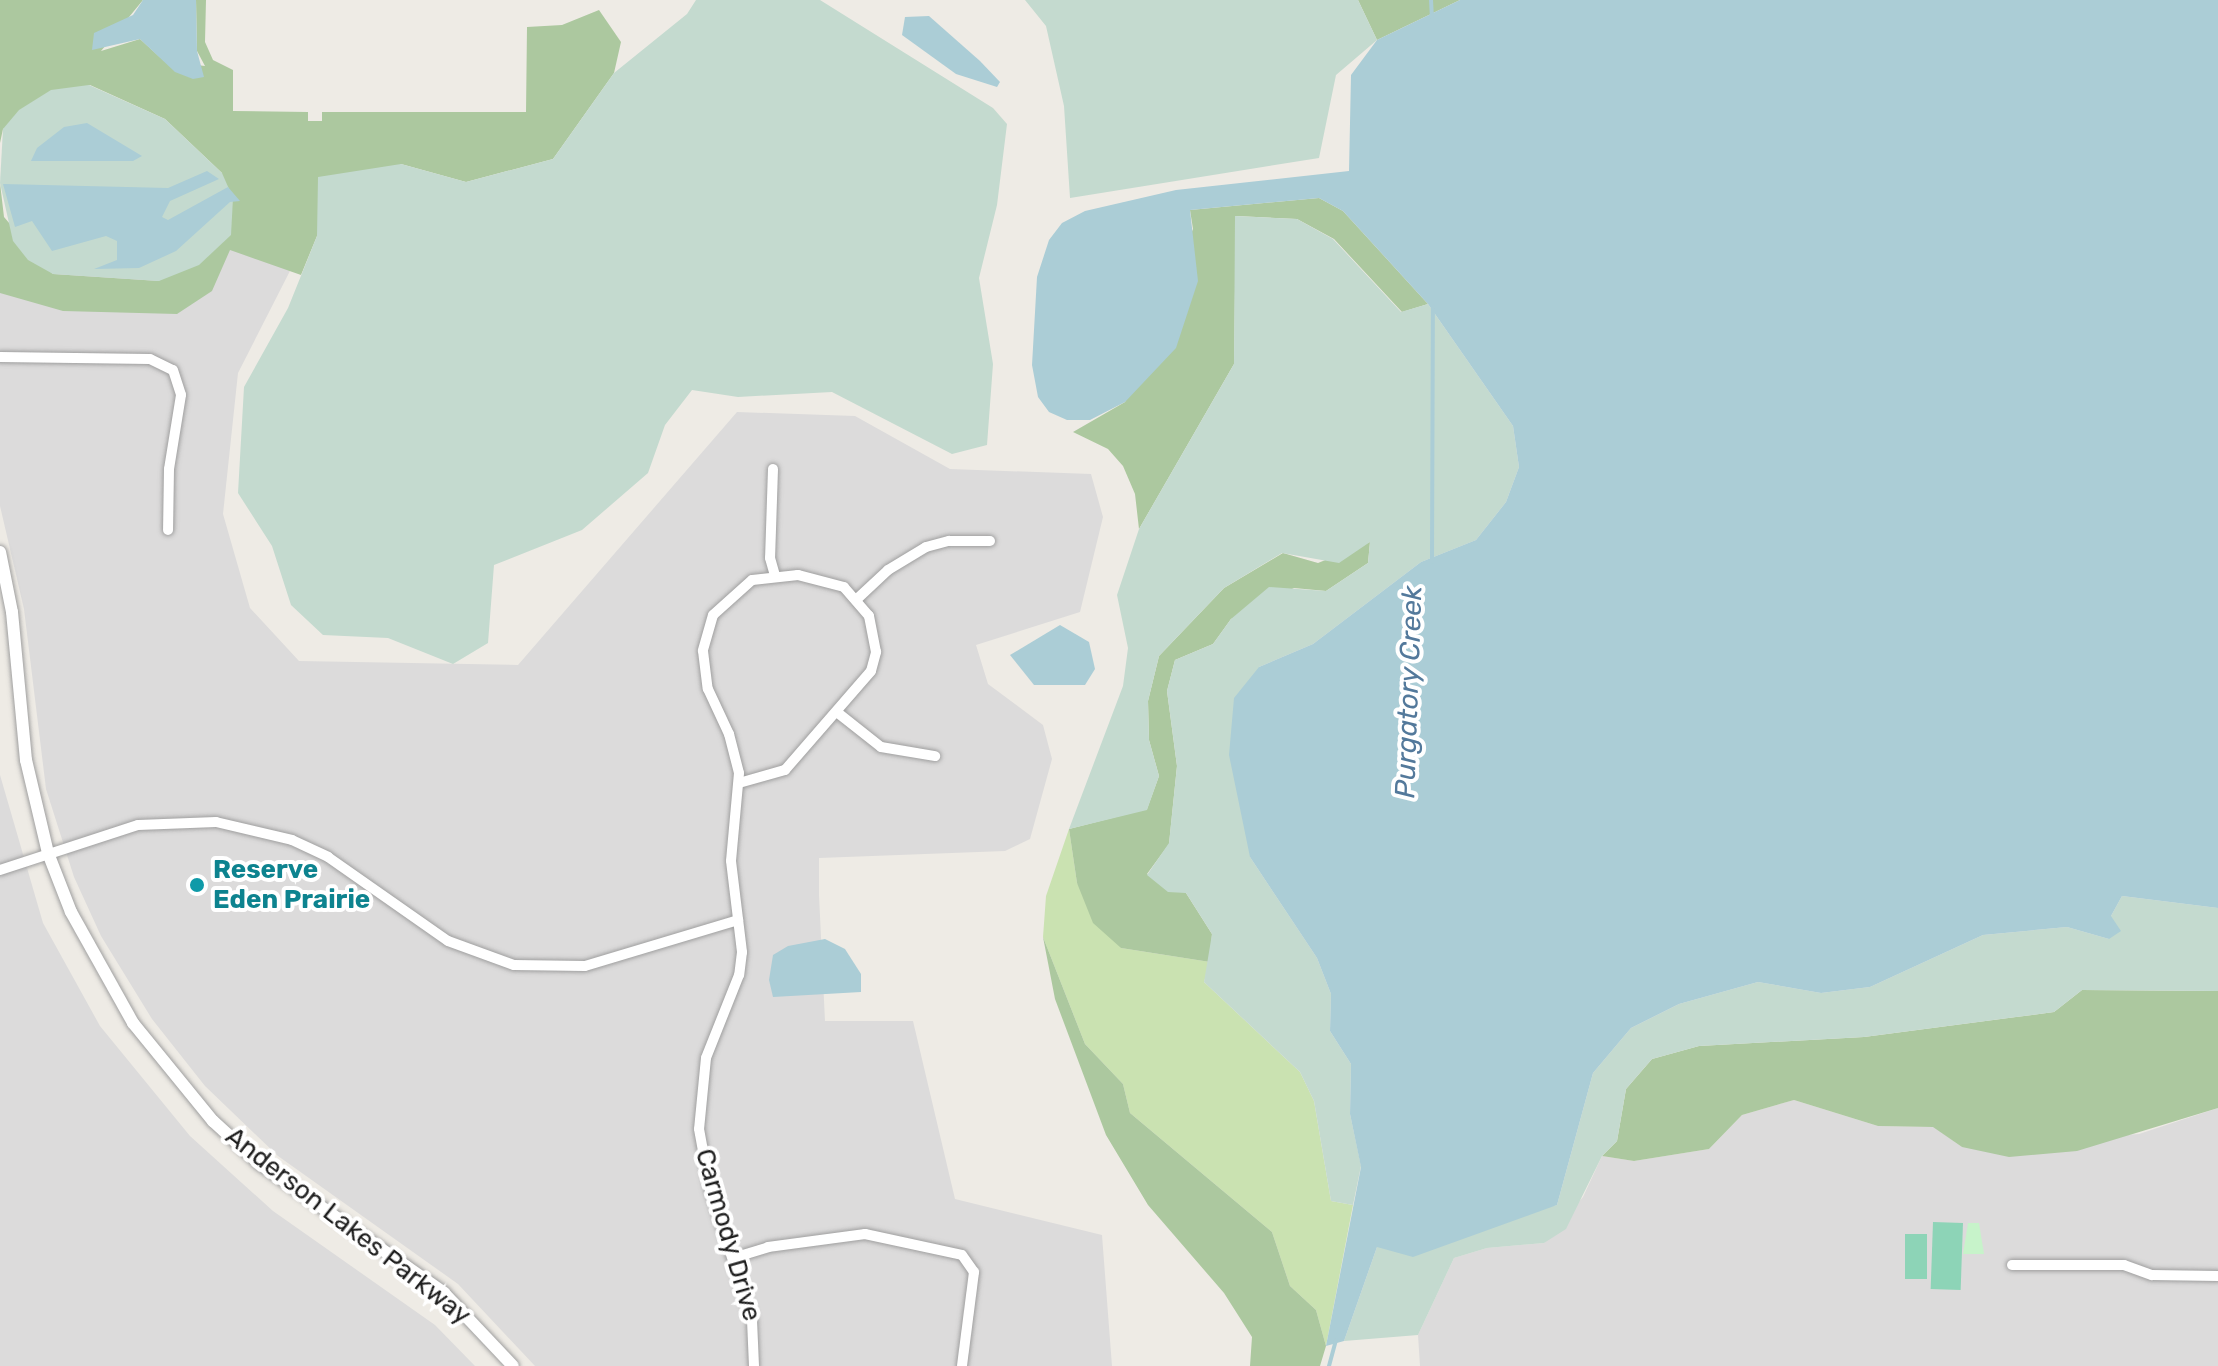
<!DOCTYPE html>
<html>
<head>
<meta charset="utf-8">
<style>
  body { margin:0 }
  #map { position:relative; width:2218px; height:1366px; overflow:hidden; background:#eeebe5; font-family:Rubik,sans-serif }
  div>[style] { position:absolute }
  .residential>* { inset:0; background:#dcdbdb }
  .grass>* { inset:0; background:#cae2b1 }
  .forest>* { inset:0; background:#acc89f }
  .wetland>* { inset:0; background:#c4dacf }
  .park>* { inset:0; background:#c7f3ca }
  .pitch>* { inset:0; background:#8dd4b7; transform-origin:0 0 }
  .water>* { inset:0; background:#abcdd6 }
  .stream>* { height:4px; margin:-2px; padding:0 2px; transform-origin:2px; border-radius:2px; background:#abcdd6 }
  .roads { filter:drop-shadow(0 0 2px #9f9f9f) drop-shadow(0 0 2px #9f9f9f) }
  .minor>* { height:10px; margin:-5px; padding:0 5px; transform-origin:5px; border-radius:5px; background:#fff }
  .tertiary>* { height:12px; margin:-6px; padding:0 6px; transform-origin:6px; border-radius:6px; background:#fff }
  .dots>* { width:22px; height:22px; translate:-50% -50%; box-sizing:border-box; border:4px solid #fff; border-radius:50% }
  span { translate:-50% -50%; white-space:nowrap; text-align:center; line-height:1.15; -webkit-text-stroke:8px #fff; paint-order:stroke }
  .culture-label { font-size:26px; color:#0d838f; font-weight:700 }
  .left { translate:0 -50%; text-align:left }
  .street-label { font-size:26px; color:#1e1e1e }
  .water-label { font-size:28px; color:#53799b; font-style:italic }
</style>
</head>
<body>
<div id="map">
  <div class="residential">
    <div style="clip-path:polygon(230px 243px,292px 267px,238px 373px,223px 514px,250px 608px,299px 661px,518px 665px,737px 412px,855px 416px,950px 469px,1091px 474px,1103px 517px,1080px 612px,976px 645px,988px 684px,1043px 725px,1052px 759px,1030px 839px,1005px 851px,819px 858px,819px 895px,825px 1021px,913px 1021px,955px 1199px,1102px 1235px,1112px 1366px,535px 1366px,458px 1284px,278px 1156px,205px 1086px,152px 1019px,101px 936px,74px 877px,46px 789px,24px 609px,0 506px,0 284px)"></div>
    <div style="clip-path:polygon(0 775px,43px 923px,100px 1026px,190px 1136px,273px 1211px,435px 1325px,475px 1366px,0 1366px)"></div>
    <div style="clip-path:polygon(1794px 1100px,1878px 1126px,1934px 1127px,1962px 1147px,2139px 1134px,2218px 1108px,2218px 1366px,1420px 1366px,1418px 1335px,1454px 1258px,1487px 1248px,1544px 1243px,1583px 1197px,1602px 1156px,1634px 1161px,1709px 1149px,1742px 1115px)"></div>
  </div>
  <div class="grass">
    <div style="clip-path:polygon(1069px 829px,1077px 883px,1121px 948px,1210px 962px,1204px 982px,1300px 1072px,1314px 1101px,1331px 1201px,1353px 1205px,1326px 1346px,1316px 1310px,1290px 1286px,1272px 1232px,1130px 1113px,1123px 1084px,1085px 1044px,1043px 937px,1046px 896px)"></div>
  </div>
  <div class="forest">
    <div style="clip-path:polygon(0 0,143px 0,101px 51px,140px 39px,164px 61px,205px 66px,197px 51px,196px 0,206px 0,205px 42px,213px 60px,233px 70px,233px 111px,308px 112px,308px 121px,322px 121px,322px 112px,526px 112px,527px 27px,562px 25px,599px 10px,621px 42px,614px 73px,553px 159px,466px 182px,401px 164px,317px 236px,301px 275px,230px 250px,212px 291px,177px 314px,63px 311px,0 293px,0 183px,4px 217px,53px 274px,159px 281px,222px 173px,165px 119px,90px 85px,3px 129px,0 143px)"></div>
    <div style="clip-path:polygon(1358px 0,1460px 0,1377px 40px)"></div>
    <div style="clip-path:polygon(1319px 198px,1343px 211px,1428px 304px,1402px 312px,1334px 239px,1297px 219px,1236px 216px,1234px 364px,1139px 529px,1135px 494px,1123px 466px,1108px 449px,1073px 432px,1125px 402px,1193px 229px,1190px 210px)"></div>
    <div style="clip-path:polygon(1370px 542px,1368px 563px,1326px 591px,1294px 588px,1231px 619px,1213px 644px,1175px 660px,1167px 691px,1177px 766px,1169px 844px,1147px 874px,1186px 893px,1212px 934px,1210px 962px,1121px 948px,1093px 923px,1077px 883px,1069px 829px,1147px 809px,1159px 776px,1149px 740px,1148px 701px,1159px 656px,1224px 588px,1283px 553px,1318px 563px)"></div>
    <div style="clip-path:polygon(1043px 937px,1085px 1044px,1123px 1084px,1130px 1113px,1272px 1232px,1290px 1286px,1316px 1310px,1326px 1346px,1320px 1366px,1250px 1366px,1252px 1337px,1224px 1293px,1148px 1205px,1106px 1135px,1055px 999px)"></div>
    <div style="clip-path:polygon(2082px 990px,2218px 991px,2218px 1108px,2077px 1151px,2009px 1157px,1962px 1147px,1933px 1127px,1878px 1126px,1794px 1100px,1742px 1115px,1709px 1149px,1634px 1161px,1602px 1156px,1617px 1141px,1626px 1089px,1652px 1059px,1699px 1046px,1864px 1037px,2054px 1012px)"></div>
  </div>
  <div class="wetland">
    <div style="clip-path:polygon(696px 0,820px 0,993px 108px,1007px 124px,997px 205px,979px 278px,993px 364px,987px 445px,952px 454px,832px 392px,738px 397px,692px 390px,665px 425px,648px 473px,582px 530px,494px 565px,488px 643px,453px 664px,388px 638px,323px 635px,291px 605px,272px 546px,238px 493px,244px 387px,288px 308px,317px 236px,318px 177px,401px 164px,466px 182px,553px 159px,614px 73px,687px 14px)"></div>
    <div style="clip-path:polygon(1025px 0,1358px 0,1377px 40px,1336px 75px,1319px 158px,1070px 198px,1064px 106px,1046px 26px)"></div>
    <div style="clip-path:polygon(89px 85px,165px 119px,222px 173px,233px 198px,231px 235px,199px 265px,159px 281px,53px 274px,28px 260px,13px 241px,0 183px,3px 129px,19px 110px,51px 90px)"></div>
    <div style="clip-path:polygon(1235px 216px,1297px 219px,1333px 239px,1401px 312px,1428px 304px,1513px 426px,1519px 467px,1506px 502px,1476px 540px,1421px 562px,1313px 644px,1259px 667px,1250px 857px,1317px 958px,1331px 994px,1330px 1031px,1351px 1064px,1350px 1114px,1361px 1166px,1353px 1205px,1331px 1201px,1314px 1101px,1300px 1072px,1204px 982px,1212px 934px,1186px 893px,1168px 892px,1147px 875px,1169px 843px,1177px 766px,1167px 691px,1175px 660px,1213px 644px,1231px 619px,1269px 587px,1326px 591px,1368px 563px,1370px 542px,1339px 563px,1282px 553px,1224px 588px,1159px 656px,1148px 701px,1149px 740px,1159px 776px,1147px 810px,1069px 829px,1123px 686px,1128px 648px,1117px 595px,1139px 529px,1234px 364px)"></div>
    <div style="clip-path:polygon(2122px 896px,2218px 908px,2218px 991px,2082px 990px,2054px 1012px,1864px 1037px,1699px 1046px,1652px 1059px,1626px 1089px,1617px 1141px,1602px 1156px,1566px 1229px,1544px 1243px,1487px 1248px,1454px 1258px,1418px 1335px,1344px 1341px,1377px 1247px,1557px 1205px,1593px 1073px,1631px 1028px,1679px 1004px,1758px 982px,1821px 993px,1870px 987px,1983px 935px,2067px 927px,2109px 939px,2111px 916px)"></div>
  </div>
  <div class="park">
    <div style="clip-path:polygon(1968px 1223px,1979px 1223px,1984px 1254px,1963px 1254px)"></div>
  </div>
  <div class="pitch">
    <div style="left:1933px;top:1222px;width:30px;height:67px;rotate:2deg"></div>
    <div style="left:1905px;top:1234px;width:22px;height:45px"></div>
  </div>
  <div class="water">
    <div style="clip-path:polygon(143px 0,196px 0,197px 51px,204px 77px,193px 79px,175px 72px,140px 39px,92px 50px,94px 33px,133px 15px)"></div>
    <div style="clip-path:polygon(1460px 0,2218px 0,2218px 908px,2122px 896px,2111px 916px,2121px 931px,2109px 939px,2067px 927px,1983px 935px,1870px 987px,1821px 993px,1758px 982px,1679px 1004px,1631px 1028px,1593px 1073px,1557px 1205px,1413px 1257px,1377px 1247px,1344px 1341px,1326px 1346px,1361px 1167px,1350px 1114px,1351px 1064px,1330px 1031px,1331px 994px,1317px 958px,1250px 857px,1229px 755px,1234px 698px,1259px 667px,1313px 644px,1421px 562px,1476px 540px,1506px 502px,1519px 467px,1513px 426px,1428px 304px,1343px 211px,1319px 198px,1190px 210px,1198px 281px,1176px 348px,1125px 402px,1090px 420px,1067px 420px,1049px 412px,1038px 397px,1032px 365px,1037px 277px,1049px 240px,1062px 223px,1085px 211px,1176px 190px,1349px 171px,1351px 75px,1377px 40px)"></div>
    <div style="clip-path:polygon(929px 16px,980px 61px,1000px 82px,997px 87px,956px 74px,902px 35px,905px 17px)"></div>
    <div style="clip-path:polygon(87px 123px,142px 156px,133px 161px,31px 161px,37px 148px,64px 127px)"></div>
    <div style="clip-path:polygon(207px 171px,219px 179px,170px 201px,162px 217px,168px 220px,228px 187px,240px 201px,230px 202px,176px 251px,139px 268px,94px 269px,117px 260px,117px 241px,106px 236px,52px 251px,32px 221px,15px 227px,3px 184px,168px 188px)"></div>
    <div style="clip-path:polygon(1060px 625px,1089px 642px,1095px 669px,1085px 685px,1034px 685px,1010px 655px)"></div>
    <div style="clip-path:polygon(825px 939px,845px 949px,861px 974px,861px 992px,773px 997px,769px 980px,773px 955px,788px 946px)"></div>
  </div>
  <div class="stream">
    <div style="left:1431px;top:0;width:18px;rotate:87deg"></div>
    <div style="left:1432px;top:562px;width:256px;rotate:-89.8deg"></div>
    <div style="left:1329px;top:1366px;width:27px;rotate:-75deg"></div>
  </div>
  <div class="roads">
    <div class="minor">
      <div style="left:0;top:357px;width:150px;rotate:0.8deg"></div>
      <div style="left:150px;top:359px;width:25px;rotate:26deg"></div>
      <div style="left:173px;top:370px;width:26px;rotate:72deg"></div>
      <div style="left:181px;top:395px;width:75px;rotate:99.2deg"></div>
      <div style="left:169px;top:469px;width:61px;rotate:90.9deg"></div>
      <div style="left:773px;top:469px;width:89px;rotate:91.9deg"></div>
      <div style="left:770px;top:558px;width:18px;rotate:74deg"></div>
      <div style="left:857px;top:599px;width:42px;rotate:-43.1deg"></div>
      <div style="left:888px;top:570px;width:44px;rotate:-31.2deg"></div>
      <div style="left:926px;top:547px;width:24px;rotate:-15deg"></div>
      <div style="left:949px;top:541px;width:41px"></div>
      <div style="left:838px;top:713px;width:55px;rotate:38.3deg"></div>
      <div style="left:881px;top:747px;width:55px;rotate:9.5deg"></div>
      <div style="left:739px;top:783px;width:48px;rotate:-15.8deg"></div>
      <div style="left:785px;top:770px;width:131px;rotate:-49deg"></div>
      <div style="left:871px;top:671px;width:20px;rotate:-75deg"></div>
      <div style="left:876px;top:652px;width:37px;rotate:-101deg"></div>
      <div style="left:869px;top:616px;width:38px;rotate:-131deg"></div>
      <div style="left:844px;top:587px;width:48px;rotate:-165.4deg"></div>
      <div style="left:798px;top:575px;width:46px;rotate:173.8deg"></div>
      <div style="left:752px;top:580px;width:52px;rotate:138.1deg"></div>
      <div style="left:713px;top:615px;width:37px;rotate:106deg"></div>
      <div style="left:703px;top:651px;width:38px;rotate:83deg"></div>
      <div style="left:708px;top:689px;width:50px;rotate:65deg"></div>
      <div style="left:729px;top:734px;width:40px;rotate:75.6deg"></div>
      <div style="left:739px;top:773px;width:88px;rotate:95.2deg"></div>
      <div style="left:731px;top:861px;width:92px;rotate:83.1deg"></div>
      <div style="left:742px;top:952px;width:23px;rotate:97deg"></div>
      <div style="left:739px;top:975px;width:89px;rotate:111.7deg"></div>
      <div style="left:706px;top:1058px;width:71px;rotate:95.6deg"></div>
      <div style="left:699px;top:1129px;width:61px;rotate:79.6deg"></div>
      <div style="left:710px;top:1189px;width:138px;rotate:72.2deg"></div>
      <div style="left:752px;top:1320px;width:46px;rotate:87.5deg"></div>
      <div style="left:0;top:870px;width:145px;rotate:-18.1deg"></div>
      <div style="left:138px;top:825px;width:78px;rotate:-2.2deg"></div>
      <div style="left:216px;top:822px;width:78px;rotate:13.3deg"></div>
      <div style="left:292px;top:840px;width:40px;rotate:25deg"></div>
      <div style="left:328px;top:857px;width:146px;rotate:35deg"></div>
      <div style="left:448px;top:941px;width:70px;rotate:20deg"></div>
      <div style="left:514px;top:965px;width:71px;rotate:0.8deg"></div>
      <div style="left:585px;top:966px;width:160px;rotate:-16.7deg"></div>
      <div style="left:733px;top:1258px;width:37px;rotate:-17deg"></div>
      <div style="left:768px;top:1247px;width:98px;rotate:-7.6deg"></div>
      <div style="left:865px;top:1234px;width:99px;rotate:12.2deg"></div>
      <div style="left:962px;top:1255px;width:21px;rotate:55deg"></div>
      <div style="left:974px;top:1272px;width:95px;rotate:97.3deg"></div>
      <div style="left:2012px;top:1265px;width:112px"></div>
      <div style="left:2124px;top:1265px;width:30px;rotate:20deg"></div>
      <div style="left:2152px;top:1275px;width:66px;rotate:0.9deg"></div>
    </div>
    <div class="tertiary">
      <div style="left:0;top:552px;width:61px;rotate:78.7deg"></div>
      <div style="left:12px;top:612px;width:149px;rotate:84.6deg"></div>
      <div style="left:26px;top:760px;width:96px;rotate:76.7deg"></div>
      <div style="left:48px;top:853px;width:63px;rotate:68.7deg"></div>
      <div style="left:71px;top:912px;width:127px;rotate:60.8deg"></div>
      <div style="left:133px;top:1023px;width:127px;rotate:50.8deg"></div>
      <div style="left:213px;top:1121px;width:64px;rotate:42.5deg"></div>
      <div style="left:260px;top:1164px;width:225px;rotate:35deg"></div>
      <div style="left:444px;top:1293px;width:100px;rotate:46.6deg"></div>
    </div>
  </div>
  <div class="dots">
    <div style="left:197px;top:885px;background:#0f9aa8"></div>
  </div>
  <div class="culture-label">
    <span class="left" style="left:213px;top:885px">Reserve<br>Eden Prairie</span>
  </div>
  <div class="street-label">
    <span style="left:348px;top:1226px;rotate:38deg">Anderson Lakes Parkway</span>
    <span style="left:728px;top:1235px;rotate:74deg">Carmody Drive</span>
  </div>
  <div class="water-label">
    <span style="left:1409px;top:692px;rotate:-88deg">Purgatory Creek</span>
  </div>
</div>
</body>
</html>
